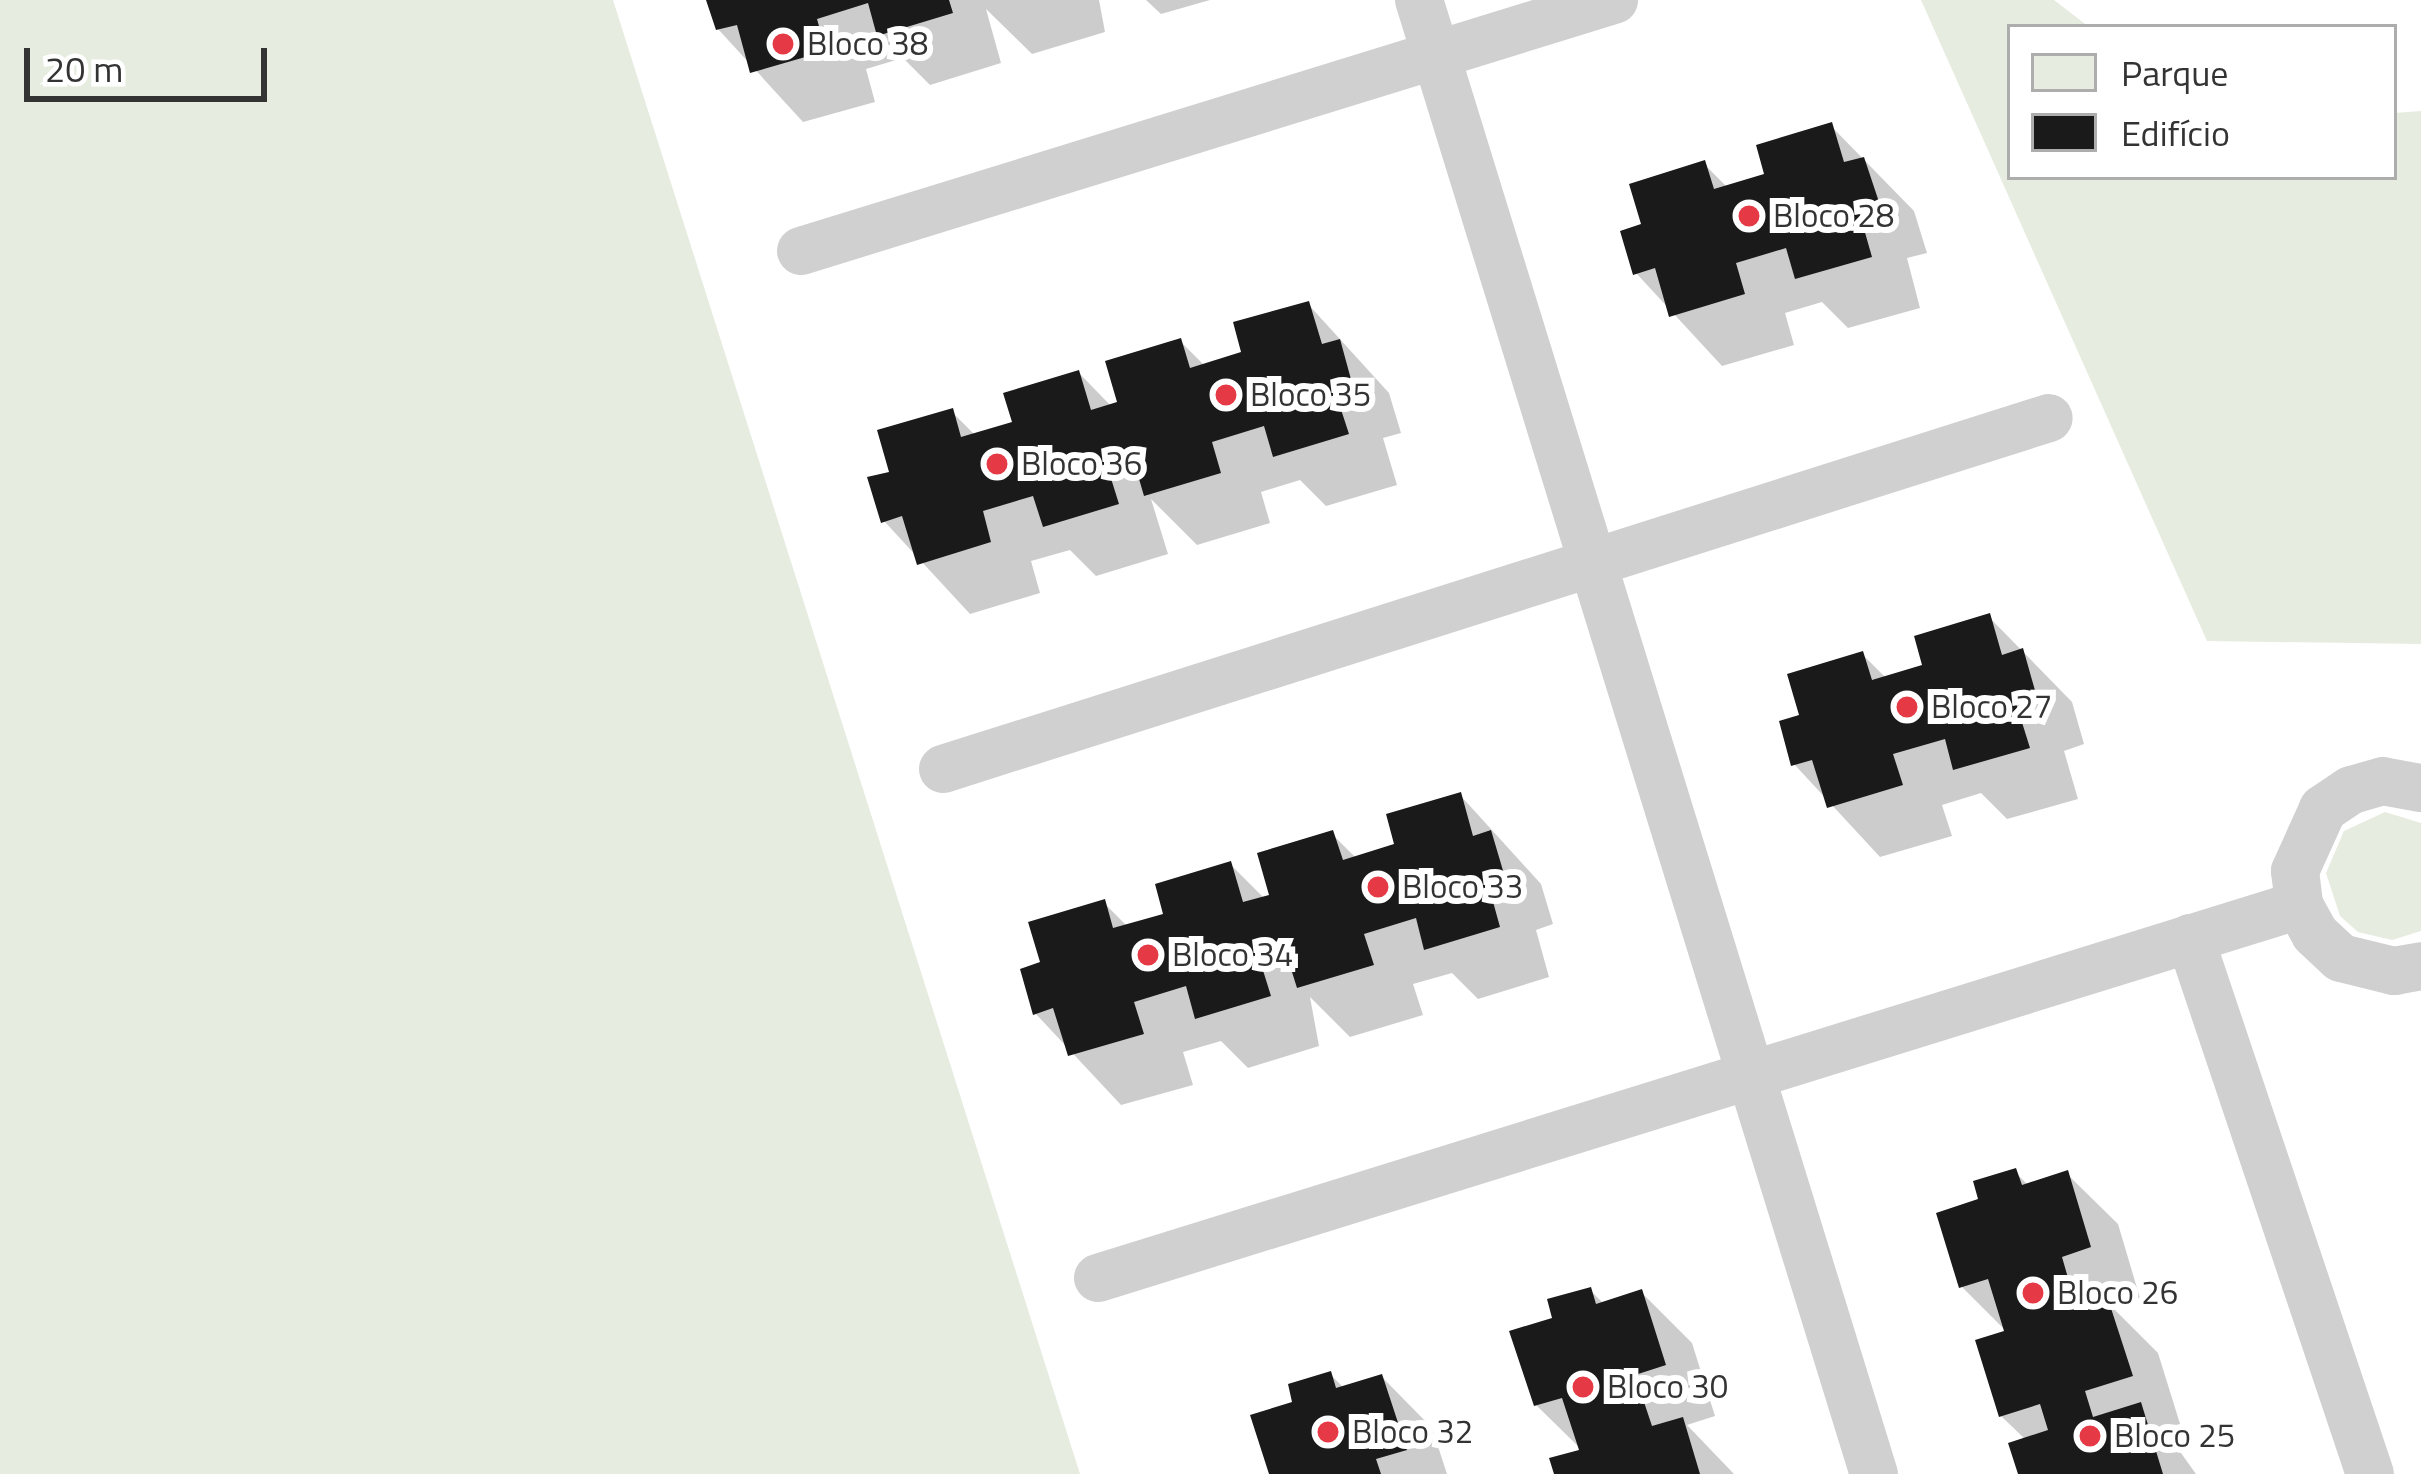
<!DOCTYPE html>
<html>
<head>
<meta charset="utf-8">
<style>
  body { margin:0 }
  #map { position:relative; width:2421px; height:1474px; overflow:hidden; background:#fff; font-family:"Titillium Web",sans-serif }
  div>[style] { position:absolute }
  .green>* { inset:0; background:#e6ecdf }
  .shadow>* { inset:0; background:#0003 }
  .building>* { inset:0; background:#1a1a1a }
  .lane>* { height:48px; margin:-24px; padding:0 24px; transform-origin:24px; border-radius:24px; background:#d0d0d0 }
  .dots>* { width:33px; height:33px; translate:-50% -50%; box-sizing:border-box; border:6px solid #fff; border-radius:50% }
  span { translate:-50% -50%; white-space:nowrap; text-align:center; line-height:1.15; -webkit-text-stroke:12px #fff; paint-order:stroke }
  .poi-label { font-size:33px; color:#333 }
  .left { translate:0 -50%; text-align:left }
  .legend { position:absolute; left:2007px; top:24px; width:390px; height:156px; box-sizing:border-box; background:#fff; border:3px solid #adadad; margin:0; padding:15px 21px; list-style:none; font-size:36px; color:#333 }
  .legend li { display:flex; align-items:center; gap:24px; height:60px }
  .legend b { width:60px; border:3px solid #adadad }
  .scale { position:absolute; left:24px; top:48px; width:243px; height:54px; box-sizing:border-box; border:6px solid #333; border-top:0; padding-left:15px; font-size:36px; line-height:42px; white-space:nowrap; color:#333; -webkit-text-stroke:9px #fff; paint-order:stroke }
</style>
</head>
<body>
<div id="map">
  <div class="green">
    <div style="clip-path:polygon(0 0,613px 0,1080px 1474px,0 1474px)"></div>
    <div style="clip-path:polygon(1921px 0,2054px 0,2089px 27px,2010px 27px,2010px 177px,2394px 177px,2394px 113px,2421px 111px,2421px 644px,2207px 641px)"></div>
    <div style="clip-path:polygon(2385px 812px,2421px 823px,2421px 931px,2392px 940px,2358px 932px,2340px 916px,2326px 873px,2344px 831px)"></div>
  </div>
  <div class="shadow">
    <div style="clip-path:polygon(709px 0,1099px 0,1105px 32px,1032px 54px,986px 9px,1001px 63px,930px 85px,903px 58px,866px 69px,875px 102px,803px 122px,718px 29px)"></div>
    <div style="clip-path:polygon(1146px 0,1210px 0,1161px 14px)"></div>
    <div style="clip-path:polygon(1831px 126px,1914px 211px,1927px 253px,1907px 258px,1920px 308px,1848px 328px,1822px 302px,1785px 313px,1794px 345px,1722px 366px,1636px 273px,1645px 226px,1704px 164px,1728px 188px,1768px 176px)"></div>
    <div style="clip-path:polygon(1308px 304px,1389px 393px,1401px 433px,1383px 438px,1397px 485px,1326px 506px,1300px 480px,1261px 492px,1270px 523px,1197px 545px,1151px 499px,1168px 554px,1096px 576px,1070px 550px,1031px 561px,1040px 593px,970px 614px,884px 521px,893px 474px,952px 412px,976px 436px,1015px 424px,1079px 373px,1112px 407px,1180px 341px,1205px 366px,1245px 354px)"></div>
    <div style="clip-path:polygon(1989px 617px,2072px 702px,2084px 744px,2064px 751px,2078px 799px,2007px 819px,1981px 793px,1942px 805px,1952px 836px,1880px 857px,1794px 764px,1803px 717px,1863px 655px,1887px 679px,1926px 667px)"></div>
    <div style="clip-path:polygon(1460px 795px,1541px 884px,1553px 924px,1536px 930px,1549px 977px,1478px 999px,1452px 973px,1413px 984px,1423px 1015px,1350px 1037px,1310px 997px,1319px 1046px,1248px 1068px,1221px 1041px,1183px 1052px,1193px 1085px,1121px 1105px,1035px 1013px,1044px 964px,1104px 903px,1128px 927px,1167px 916px,1230px 864px,1265px 899px,1273px 897px,1332px 834px,1357px 859px,1398px 846px)"></div>
    <div style="clip-path:polygon(2015px 1172px,2029px 1186px,2067px 1174px,2118px 1224px,2140px 1298px,2112px 1307px,2158px 1353px,2181px 1427px,2166px 1432px,2196px 1474px,2021px 1474px,2026px 1440px,2001px 1416px,2008px 1333px,1961px 1286px,1982px 1201px)"></div>
    <div style="clip-path:polygon(1590px 1290px,1604px 1304px,1641px 1292px,1692px 1343px,1715px 1416px,1687px 1425px,1734px 1474px,1557px 1474px,1583px 1451px,1536px 1405px,1555px 1319px)"></div>
    <div style="clip-path:polygon(1331px 1375px,1345px 1389px,1382px 1377px,1432px 1428px,1447px 1474px,1272px 1474px,1296px 1404px)"></div>
  </div>
  <div class="building">
    <div style="clip-path:polygon(706px 0,949px 0,953px 13px,877px 36px,868px 3px,817px 19px,826px 51px,750px 73px,737px 25px,716px 30px)"></div>
    <div style="clip-path:polygon(1832px 122px,1844px 162px,1864px 157px,1879px 202px,1858px 208px,1872px 257px,1795px 279px,1786px 248px,1736px 263px,1745px 294px,1669px 317px,1655px 268px,1633px 275px,1620px 231px,1641px 224px,1629px 184px,1705px 160px,1714px 189px,1764px 174px,1756px 145px)"></div>
    <div style="clip-path:polygon(1309px 301px,1322px 344px,1340px 339px,1352px 383px,1334px 388px,1349px 434px,1273px 457px,1264px 426px,1212px 442px,1221px 473px,1144px 496px,1130px 448px,1116px 452px,1104px 456px,1119px 504px,1043px 527px,1033px 496px,983px 511px,991px 542px,917px 565px,902px 516px,881px 523px,867px 477px,889px 472px,877px 430px,953px 408px,961px 437px,1012px 422px,1003px 393px,1079px 370px,1091px 410px,1117px 402px,1105px 361px,1181px 338px,1190px 368px,1241px 352px,1233px 322px)"></div>
    <div style="clip-path:polygon(1990px 613px,2002px 655px,2023px 648px,2036px 694px,2015px 700px,2030px 748px,1953px 770px,1945px 739px,1893px 754px,1903px 785px,1827px 808px,1812px 760px,1791px 766px,1779px 721px,1799px 715px,1787px 674px,1863px 651px,1872px 680px,1922px 665px,1914px 636px)"></div>
    <div style="clip-path:polygon(1461px 792px,1473px 836px,1491px 830px,1504px 874px,1487px 880px,1500px 927px,1424px 950px,1416px 918px,1364px 934px,1374px 965px,1297px 988px,1282px 940px,1268px 944px,1256px 948px,1271px 996px,1195px 1019px,1186px 986px,1134px 1002px,1144px 1034px,1068px 1056px,1053px 1008px,1033px 1015px,1020px 969px,1040px 962px,1028px 922px,1105px 899px,1113px 928px,1163px 914px,1155px 884px,1231px 861px,1243px 902px,1269px 895px,1257px 853px,1333px 830px,1343px 860px,1394px 844px,1386px 814px)"></div>
    <div style="clip-path:polygon(2016px 1168px,2022px 1185px,2068px 1170px,2091px 1247px,2062px 1257px,2077px 1309px,2108px 1299px,2133px 1376px,2085px 1391px,2093px 1417px,2141px 1402px,2163px 1474px,2018px 1474px,2008px 1443px,2048px 1430px,2040px 1404px,1999px 1417px,1975px 1340px,2004px 1331px,1988px 1279px,1959px 1288px,1936px 1213px,1978px 1199px,1973px 1181px)"></div>
    <div style="clip-path:polygon(1591px 1287px,1596px 1304px,1642px 1289px,1666px 1365px,1635px 1375px,1652px 1426px,1683px 1417px,1700px 1474px,1554px 1474px,1549px 1458px,1579px 1450px,1562px 1398px,1534px 1406px,1509px 1331px,1552px 1318px,1547px 1299px)"></div>
    <div style="clip-path:polygon(1331px 1371px,1336px 1388px,1382px 1374px,1407px 1450px,1376px 1459px,1381px 1474px,1269px 1474px,1250px 1415px,1292px 1402px,1288px 1384px)"></div>
  </div>
  <div class="lane">
    <div style="left:1419px;top:0;width:1543px;rotate:72.85deg"></div>
    <div style="left:801px;top:251px;width:851px;rotate:-17.16deg"></div>
    <div style="left:943px;top:769px;width:1160px;rotate:-17.61deg"></div>
    <div style="left:2421px;top:788px;width:39px;rotate:-170deg"></div>
    <div style="left:2383px;top:781px;width:33px;rotate:164deg"></div>
    <div style="left:2351px;top:790px;width:34px;rotate:146deg"></div>
    <div style="left:2323px;top:809px;width:68px;rotate:114.3deg"></div>
    <div style="left:2295px;top:871px;width:34px;rotate:83deg"></div>
    <div style="left:2299px;top:905px;width:33px;rotate:61deg"></div>
    <div style="left:2315px;top:934px;width:35px;rotate:43deg"></div>
    <div style="left:2341px;top:958px;width:55px;rotate:13.8deg"></div>
    <div style="left:2394px;top:971px;width:27px;rotate:-10deg"></div>
    <div style="left:2190px;top:938px;width:565px;rotate:71.44deg"></div>
    <div style="left:1098px;top:1278px;width:1258px;rotate:-17.25deg"></div>
  </div>
  <div class="dots">
    <div style="left:783px;top:44px;background:#e63946"></div>
    <div style="left:1749px;top:216px;background:#e63946"></div>
    <div style="left:1226px;top:395px;background:#e63946"></div>
    <div style="left:997px;top:464px;background:#e63946"></div>
    <div style="left:1907px;top:707px;background:#e63946"></div>
    <div style="left:1378px;top:887px;background:#e63946"></div>
    <div style="left:1148px;top:955px;background:#e63946"></div>
    <div style="left:2033px;top:1293px;background:#e63946"></div>
    <div style="left:1583px;top:1387px;background:#e63946"></div>
    <div style="left:1328px;top:1432px;background:#e63946"></div>
    <div style="left:2090px;top:1436px;background:#e63946"></div>
  </div>
  <div class="poi-label">
    <span class="left" style="left:807px;top:44px">Bloco 38</span>
    <span class="left" style="left:1773px;top:216px">Bloco 28</span>
    <span class="left" style="left:1250px;top:395px">Bloco 35</span>
    <span class="left" style="left:1021px;top:464px">Bloco 36</span>
    <span class="left" style="left:1931px;top:707px">Bloco 27</span>
    <span class="left" style="left:1402px;top:887px">Bloco 33</span>
    <span class="left" style="left:1172px;top:955px">Bloco 34</span>
    <span class="left" style="left:2057px;top:1293px">Bloco 26</span>
    <span class="left" style="left:1607px;top:1387px">Bloco 30</span>
    <span class="left" style="left:1352px;top:1432px">Bloco 32</span>
    <span class="left" style="left:2114px;top:1436px">Bloco 25</span>
  </div>
  <ul class="legend">
  <li><b style="height:33px;background:#e6ecdf"></b>Parque</li>
  <li><b style="height:33px;background:#1a1a1a"></b>Edifício</li>
  </ul>
  <div class="scale">20 m</div>
</div>
</body>
</html>
